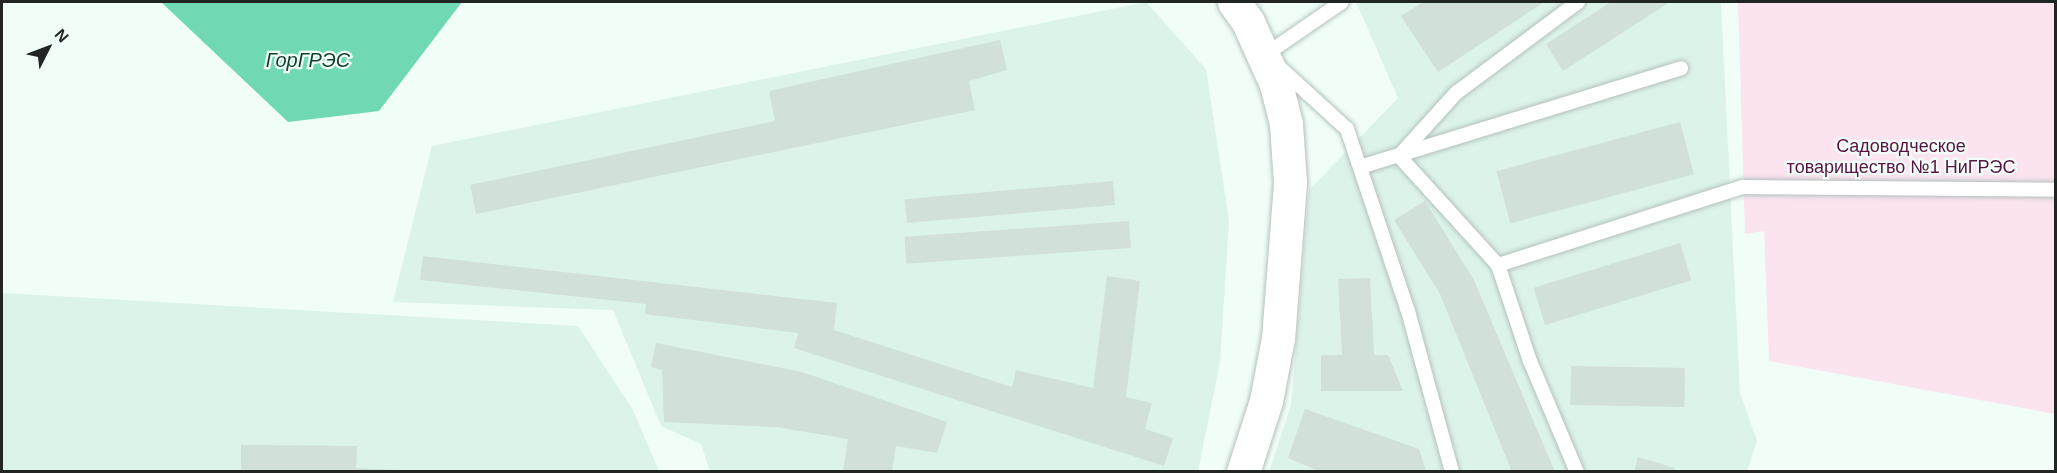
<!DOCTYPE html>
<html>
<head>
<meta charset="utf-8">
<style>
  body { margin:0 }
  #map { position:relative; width:2057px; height:473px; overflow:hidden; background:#f0fef7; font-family:Helvetica,sans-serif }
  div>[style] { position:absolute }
  .built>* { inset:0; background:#dcf3e9 }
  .green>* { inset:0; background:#fbe3f0 }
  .water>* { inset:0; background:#70d9b3 }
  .building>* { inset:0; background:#d2e0da; transform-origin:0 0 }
  .roads { filter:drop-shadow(0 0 2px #b3c1bb) drop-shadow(0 0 2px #b3c1bb) }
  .lane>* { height:14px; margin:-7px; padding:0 7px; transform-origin:7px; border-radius:7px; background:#fff }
  .primary>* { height:33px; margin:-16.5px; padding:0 16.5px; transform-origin:16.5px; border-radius:16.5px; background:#fff }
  span { translate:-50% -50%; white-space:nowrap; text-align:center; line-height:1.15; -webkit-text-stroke:4.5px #f0fef7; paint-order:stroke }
  .park-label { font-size:18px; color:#591342 }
  .water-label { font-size:20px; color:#0f3e2f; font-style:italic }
  .frame { position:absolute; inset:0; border:3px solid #212624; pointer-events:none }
  .north { position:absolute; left:18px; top:18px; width:60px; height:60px; -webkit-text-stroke:4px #f0fef7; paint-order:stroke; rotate:48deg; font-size:16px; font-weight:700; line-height:24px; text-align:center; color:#212624 }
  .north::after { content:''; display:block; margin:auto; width:21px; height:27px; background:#212624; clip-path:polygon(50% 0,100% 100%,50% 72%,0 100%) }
</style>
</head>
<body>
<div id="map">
  <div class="built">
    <div style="clip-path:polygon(1146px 2px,1206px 69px,1229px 221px,1220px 362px,1198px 471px,710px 471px,701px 444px,661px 426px,613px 310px,393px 302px,432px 146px)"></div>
    <div style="clip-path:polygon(1356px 2px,1721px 2px,1740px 393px,1757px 441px,1747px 471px,1269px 472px,1291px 405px,1309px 190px,1398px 98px)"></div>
    <div style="clip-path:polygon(2px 293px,578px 326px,633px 410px,659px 471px,2px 471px)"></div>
  </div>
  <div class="green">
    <div style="clip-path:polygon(1738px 2px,2055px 2px,2055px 414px,1769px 361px,1764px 231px,1745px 234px)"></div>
  </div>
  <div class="water">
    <div style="clip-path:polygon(161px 2px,462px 2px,379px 111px,288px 122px)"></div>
  </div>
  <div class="building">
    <div style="clip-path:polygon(1423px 2px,1544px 2px,1438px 72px,1401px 16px)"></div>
    <div style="clip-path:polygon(1611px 2px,1670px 2px,1563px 71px,1546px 44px)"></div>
    <div style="clip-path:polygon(1000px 40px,1007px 70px,969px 81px,975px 110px,476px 214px,470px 185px,775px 121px,769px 91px)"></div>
    <div style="left:1680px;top:122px;width:54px;height:190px;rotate:75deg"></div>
    <div style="left:1113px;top:181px;width:24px;height:209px;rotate:85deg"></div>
    <div style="clip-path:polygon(1425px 201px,1474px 280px,1555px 472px,1512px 472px,1440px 294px,1394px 220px)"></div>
    <div style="left:1129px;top:221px;width:27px;height:225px;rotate:86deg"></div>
    <div style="left:1680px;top:243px;width:39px;height:153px;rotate:73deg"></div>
    <div style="clip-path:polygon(423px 256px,837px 303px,834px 330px,1012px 387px,1016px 370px,1093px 388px,1107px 276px,1140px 281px,1126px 397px,1152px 403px,1145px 429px,1173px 438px,1164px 466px,794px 348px,798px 333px,645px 314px,646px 304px,420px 280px)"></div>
    <div style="clip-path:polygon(1370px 278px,1374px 355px,1388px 355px,1403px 391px,1321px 391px,1321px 355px,1342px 355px,1338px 279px)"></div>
    <div style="clip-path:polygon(656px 343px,802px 372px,947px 422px,937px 453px,896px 446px,892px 472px,843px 472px,848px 439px,776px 427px,664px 422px,662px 370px,651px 367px)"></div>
    <div style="left:1571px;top:366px;width:114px;height:39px;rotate:1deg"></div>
    <div style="clip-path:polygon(1305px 409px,1419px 449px,1426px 472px,1321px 472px,1288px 458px)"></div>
    <div style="clip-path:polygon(241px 445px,357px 446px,356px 468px,442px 472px,241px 472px)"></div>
    <div style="clip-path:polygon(1638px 457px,1675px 468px,1674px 472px,1634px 472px)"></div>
  </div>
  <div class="roads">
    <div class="lane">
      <div style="left:1578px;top:2px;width:152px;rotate:143.3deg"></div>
      <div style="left:1456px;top:93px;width:85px;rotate:132.1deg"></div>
      <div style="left:1399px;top:156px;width:147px;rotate:47.8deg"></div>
      <div style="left:1498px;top:265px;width:257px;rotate:-17.7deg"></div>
      <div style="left:1743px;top:187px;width:313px;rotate:0.5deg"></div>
      <div style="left:1265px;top:55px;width:93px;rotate:-34.5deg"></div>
      <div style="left:1279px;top:67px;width:92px;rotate:42.4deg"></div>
      <div style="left:1347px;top:129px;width:192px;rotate:71.5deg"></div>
      <div style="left:1408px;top:311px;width:167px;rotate:74.7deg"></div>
      <div style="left:1360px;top:167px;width:336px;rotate:-17.1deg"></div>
      <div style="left:1498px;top:265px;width:101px;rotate:71.6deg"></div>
      <div style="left:1530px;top:361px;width:121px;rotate:67.1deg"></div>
    </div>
    <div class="primary">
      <div style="left:1234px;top:2px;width:24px;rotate:55deg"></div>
      <div style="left:1248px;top:22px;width:68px;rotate:65.7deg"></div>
      <div style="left:1276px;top:84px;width:41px;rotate:76deg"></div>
      <div style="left:1286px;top:124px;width:59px;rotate:86.1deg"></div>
      <div style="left:1290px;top:183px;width:155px;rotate:94.4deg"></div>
      <div style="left:1278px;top:338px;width:64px;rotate:100.8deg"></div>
      <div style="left:1266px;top:401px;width:75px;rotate:107.9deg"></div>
    </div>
  </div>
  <div class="park-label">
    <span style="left:1901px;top:157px">Садоводческое<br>товарищество №1 НиГРЭС</span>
  </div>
  <div class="water-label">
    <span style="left:308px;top:60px">ГорГРЭС</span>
  </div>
  <div class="frame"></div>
  <div class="north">N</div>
</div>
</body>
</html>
